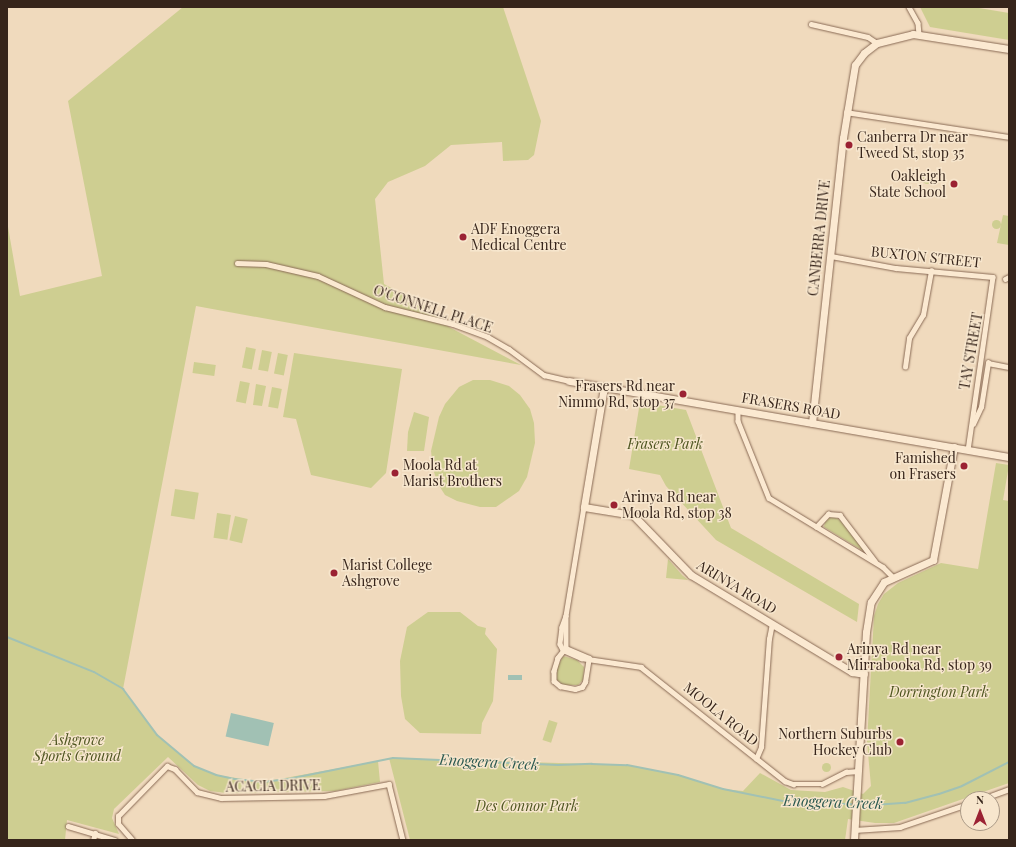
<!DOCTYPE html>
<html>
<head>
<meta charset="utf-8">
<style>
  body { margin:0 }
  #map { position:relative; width:1016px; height:847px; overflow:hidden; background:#f0dabd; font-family:"Playfair Display",serif }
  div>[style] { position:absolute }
  .green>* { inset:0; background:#cece91; transform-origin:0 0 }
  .round { border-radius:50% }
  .water>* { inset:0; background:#a1c1b4; transform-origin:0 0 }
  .stream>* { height:2px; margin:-1px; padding:0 1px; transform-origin:1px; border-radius:1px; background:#a1c1b4 }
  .roads { filter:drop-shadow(0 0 1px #896a55) drop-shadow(0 0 1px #896a55) }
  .street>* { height:4.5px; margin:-2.25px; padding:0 2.25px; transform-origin:2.25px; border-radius:2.25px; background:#fbe9d1 }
  .secondary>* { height:7px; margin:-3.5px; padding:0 3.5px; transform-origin:3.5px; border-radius:3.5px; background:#fbe9d1 }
  .dots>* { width:11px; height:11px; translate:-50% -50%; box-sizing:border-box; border:2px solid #f7e6cd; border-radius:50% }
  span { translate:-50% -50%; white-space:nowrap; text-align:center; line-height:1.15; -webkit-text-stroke:3px #f7e6cd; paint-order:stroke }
  .poi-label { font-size:14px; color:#37251b }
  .left { translate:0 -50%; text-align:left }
  .right { translate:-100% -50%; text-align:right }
  .street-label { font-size:14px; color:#37251b }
  .park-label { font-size:14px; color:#4e5520; font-style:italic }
  .water-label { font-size:15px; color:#29584f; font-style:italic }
  .frame { position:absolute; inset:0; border:8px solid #37251b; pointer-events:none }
  .north { position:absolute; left:960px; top:791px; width:40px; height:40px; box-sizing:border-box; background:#f7e6cd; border:1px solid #aa9986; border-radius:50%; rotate:0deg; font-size:11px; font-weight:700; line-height:16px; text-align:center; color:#37251b }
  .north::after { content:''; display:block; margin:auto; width:14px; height:18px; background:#9b2233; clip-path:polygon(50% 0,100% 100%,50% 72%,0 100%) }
</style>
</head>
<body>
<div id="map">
  <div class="green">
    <div style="clip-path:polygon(183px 7px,503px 7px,541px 121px,534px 155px,528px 160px,503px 161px,502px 142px,451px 145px,425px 166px,388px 182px,375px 199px,384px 284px,427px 307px,449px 327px,521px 365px,196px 306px,123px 689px,157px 735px,194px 766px,216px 775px,263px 782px,378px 761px,380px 782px,335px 791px,226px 793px,210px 791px,198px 785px,168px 757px,114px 809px,112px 818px,119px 834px,67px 820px,65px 840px,7px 840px,7px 221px,20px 296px,102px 276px,68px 101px)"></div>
    <div style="clip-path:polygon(920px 7px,973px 7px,1009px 13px,1009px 40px,930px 27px)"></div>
    <div class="round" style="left:922px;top:174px;width:10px;height:10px"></div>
    <div style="clip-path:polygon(1003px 215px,1009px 216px,1009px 245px,997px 243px)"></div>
    <div class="round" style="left:991.5px;top:219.5px;width:9px;height:9px"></div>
    <div style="left:246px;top:347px;width:10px;height:21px;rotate:11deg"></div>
    <div style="left:262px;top:350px;width:10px;height:20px;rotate:11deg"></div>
    <div style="left:278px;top:353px;width:10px;height:21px;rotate:11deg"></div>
    <div style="clip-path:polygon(294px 353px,402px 369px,386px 473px,371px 488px,311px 475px,296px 419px,283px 417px)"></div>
    <div style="left:194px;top:362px;width:22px;height:11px;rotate:8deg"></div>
    <div style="clip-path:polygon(473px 380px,490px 380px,509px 386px,520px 395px,530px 409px,534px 423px,535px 443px,527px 477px,519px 491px,496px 507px,480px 507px,457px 501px,445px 495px,438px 484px,433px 469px,431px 451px,439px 417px,445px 404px,459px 387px)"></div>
    <div style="left:240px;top:381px;width:10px;height:21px;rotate:11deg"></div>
    <div style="clip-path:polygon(256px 384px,266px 386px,262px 406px,253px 405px)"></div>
    <div style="left:272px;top:387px;width:10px;height:20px;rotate:11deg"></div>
    <div style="clip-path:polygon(640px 402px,686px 410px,731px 528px,859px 604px,857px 622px,716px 540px,666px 486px,660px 475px,629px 469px)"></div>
    <div style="clip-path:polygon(414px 412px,429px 417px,424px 451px,407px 451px,408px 432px)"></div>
    <div style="clip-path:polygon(996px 463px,1009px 465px,1003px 500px,1009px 501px,1009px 783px,894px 823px,875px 823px,848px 819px,845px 840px,410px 840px,389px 758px,627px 765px,678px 775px,723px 789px,743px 791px,760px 773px,791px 790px,825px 792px,843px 787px,863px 794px,871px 786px,867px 742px,874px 616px,878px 604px,884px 594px,898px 583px,941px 563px,978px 569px)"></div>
    <div style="left:175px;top:489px;width:24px;height:27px;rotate:9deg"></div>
    <div style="left:217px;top:513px;width:14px;height:25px;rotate:8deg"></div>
    <div style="left:235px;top:516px;width:13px;height:25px;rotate:13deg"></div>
    <div style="clip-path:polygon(832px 516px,840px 520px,865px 552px,824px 527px,825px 522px)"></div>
    <div style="clip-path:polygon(668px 559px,682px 575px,688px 580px,666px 578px)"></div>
    <div style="clip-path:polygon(428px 612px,460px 612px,478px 626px,486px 628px,485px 634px,497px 649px,493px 701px,482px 723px,481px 734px,420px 733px,405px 719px,401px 696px,400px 661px,407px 627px)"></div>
    <div style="clip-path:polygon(563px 656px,577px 660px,584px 667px,583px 680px,578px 685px,563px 685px,557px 680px,557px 668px)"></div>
    <div style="left:549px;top:720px;width:9px;height:21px;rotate:18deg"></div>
    <div class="round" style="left:821.5px;top:762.5px;width:9px;height:9px"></div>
  </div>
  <div class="water">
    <div style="left:522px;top:675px;width:5px;height:14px;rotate:90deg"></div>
    <div style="left:231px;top:713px;width:44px;height:24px;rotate:13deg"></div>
  </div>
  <div class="stream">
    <div style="left:7px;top:637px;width:94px;rotate:21.9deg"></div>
    <div style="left:94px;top:672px;width:34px;rotate:30deg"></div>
    <div style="left:123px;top:689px;width:57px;rotate:53.5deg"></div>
    <div style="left:157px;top:735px;width:48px;rotate:40deg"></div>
    <div style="left:194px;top:766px;width:24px;rotate:22deg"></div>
    <div style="left:216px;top:775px;width:19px;rotate:12deg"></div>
    <div style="left:235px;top:779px;width:28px;rotate:6deg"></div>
    <div style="left:263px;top:782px;width:25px;rotate:-7deg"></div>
    <div style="left:288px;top:779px;width:107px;rotate:-11.3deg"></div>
    <div style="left:393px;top:758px;width:165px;rotate:2.4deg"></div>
    <div style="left:558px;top:765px;width:34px;rotate:-2deg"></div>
    <div style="left:592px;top:764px;width:35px;rotate:2deg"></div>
    <div style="left:627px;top:765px;width:52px;rotate:11.1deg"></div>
    <div style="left:678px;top:775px;width:47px;rotate:17.3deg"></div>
    <div style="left:723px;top:789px;width:66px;rotate:11.3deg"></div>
    <div style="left:788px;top:802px;width:86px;rotate:2deg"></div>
    <div style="left:874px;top:805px;width:31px;rotate:-4deg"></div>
    <div style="left:905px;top:803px;width:35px;rotate:-15deg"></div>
    <div style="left:939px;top:794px;width:24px;rotate:-19deg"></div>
    <div style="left:962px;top:786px;width:53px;rotate:-27.1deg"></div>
  </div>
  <div class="roads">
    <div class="street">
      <div style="left:909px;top:7px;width:18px;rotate:61deg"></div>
      <div style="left:918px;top:23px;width:11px;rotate:85deg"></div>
      <div style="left:811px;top:24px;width:58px;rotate:12.8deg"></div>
      <div style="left:868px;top:37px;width:11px;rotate:34deg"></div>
      <div style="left:846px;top:112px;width:165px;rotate:8.7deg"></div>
      <div style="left:831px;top:256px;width:66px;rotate:10.5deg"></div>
      <div style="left:896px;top:268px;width:97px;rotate:5.3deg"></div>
      <div style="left:993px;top:277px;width:175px;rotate:98.2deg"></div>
      <div style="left:237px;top:263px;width:29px;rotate:2deg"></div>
      <div style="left:266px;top:264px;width:53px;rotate:13deg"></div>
      <div style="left:318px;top:276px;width:74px;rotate:24.8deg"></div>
      <div style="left:385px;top:307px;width:70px;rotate:14deg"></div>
      <div style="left:453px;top:324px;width:37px;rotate:20deg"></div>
      <div style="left:488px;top:337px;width:24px;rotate:30deg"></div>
      <div style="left:509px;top:349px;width:44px;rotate:36.6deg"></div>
      <div style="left:544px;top:375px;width:26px;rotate:13deg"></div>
      <div style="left:1005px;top:279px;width:4px;rotate:-27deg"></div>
      <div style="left:905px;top:367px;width:29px;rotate:-82deg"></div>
      <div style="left:909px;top:338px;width:27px;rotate:-59deg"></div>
      <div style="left:923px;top:315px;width:45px;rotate:-79.7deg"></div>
      <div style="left:738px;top:410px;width:11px;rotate:90deg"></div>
      <div style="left:738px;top:421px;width:83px;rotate:68.1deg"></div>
      <div style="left:769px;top:498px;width:133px;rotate:31.2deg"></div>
      <div style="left:883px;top:567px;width:14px;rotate:45deg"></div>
      <div style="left:973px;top:424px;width:19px;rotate:-65deg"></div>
      <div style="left:981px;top:407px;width:45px;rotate:-81deg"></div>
      <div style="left:988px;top:363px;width:21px;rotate:11deg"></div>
      <div style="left:584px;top:507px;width:110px;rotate:99.4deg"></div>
      <div style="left:566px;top:616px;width:12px;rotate:110deg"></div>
      <div style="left:562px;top:627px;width:17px;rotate:97deg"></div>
      <div style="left:560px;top:644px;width:7px;rotate:63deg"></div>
      <div style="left:563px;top:650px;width:20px;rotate:24deg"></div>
      <div style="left:581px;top:658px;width:61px;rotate:8.5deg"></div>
      <div style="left:641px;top:667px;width:184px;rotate:38.4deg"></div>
      <div style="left:785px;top:781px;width:9px;rotate:21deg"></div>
      <div style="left:793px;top:784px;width:29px"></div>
      <div style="left:822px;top:784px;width:27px;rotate:-27deg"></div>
      <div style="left:846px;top:772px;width:12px;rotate:-5deg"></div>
      <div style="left:816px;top:527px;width:18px;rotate:-47deg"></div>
      <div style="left:828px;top:514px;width:12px;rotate:5deg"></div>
      <div style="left:840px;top:515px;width:58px;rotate:52.7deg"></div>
      <div style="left:566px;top:616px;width:32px;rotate:90deg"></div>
      <div style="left:566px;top:648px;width:25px;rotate:23deg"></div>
      <div style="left:566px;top:648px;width:13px;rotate:129deg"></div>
      <div style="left:558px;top:658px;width:14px;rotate:107deg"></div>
      <div style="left:554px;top:671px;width:10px;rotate:90deg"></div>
      <div style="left:554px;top:681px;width:8px;rotate:40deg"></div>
      <div style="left:560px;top:686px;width:15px;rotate:11deg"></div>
      <div style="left:575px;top:689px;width:7px;rotate:-16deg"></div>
      <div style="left:582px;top:687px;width:6px;rotate:-59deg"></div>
      <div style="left:585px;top:682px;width:24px;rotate:-81deg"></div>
      <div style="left:756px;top:759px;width:13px;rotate:-67deg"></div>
      <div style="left:761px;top:747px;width:108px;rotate:-85.8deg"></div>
      <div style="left:769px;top:639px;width:15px;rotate:-79deg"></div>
      <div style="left:982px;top:799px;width:29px;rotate:-20deg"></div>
      <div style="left:992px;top:816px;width:1px;rotate:45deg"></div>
      <div style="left:68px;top:826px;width:49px;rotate:16.6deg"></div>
      <div style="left:854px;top:830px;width:46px;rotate:-3.7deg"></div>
      <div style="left:900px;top:827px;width:72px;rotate:-18.7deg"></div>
      <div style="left:93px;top:840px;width:7px;rotate:-74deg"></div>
      <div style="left:132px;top:840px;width:21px;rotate:-131deg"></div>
      <div style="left:118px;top:824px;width:8px;rotate:-90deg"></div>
      <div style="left:118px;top:816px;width:70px;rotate:-45.6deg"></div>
      <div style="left:167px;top:766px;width:9px;rotate:21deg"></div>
      <div style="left:175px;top:769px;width:32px;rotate:46deg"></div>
      <div style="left:197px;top:792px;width:25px;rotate:14deg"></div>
      <div style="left:221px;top:798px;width:103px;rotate:-1.1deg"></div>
      <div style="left:324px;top:796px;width:66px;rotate:-10.5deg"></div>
      <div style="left:389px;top:784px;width:58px;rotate:76deg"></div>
    </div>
    <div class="secondary">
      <div style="left:569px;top:381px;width:447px;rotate:9.8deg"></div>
      <div style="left:604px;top:387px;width:122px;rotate:99.5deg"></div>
      <div style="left:584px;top:507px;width:50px;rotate:9.3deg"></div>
      <div style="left:633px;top:515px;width:83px;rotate:46deg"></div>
      <div style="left:691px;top:575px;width:188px;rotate:31.1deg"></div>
      <div style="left:852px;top:672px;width:12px;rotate:9deg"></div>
      <div style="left:812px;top:423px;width:287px;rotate:-83.8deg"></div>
      <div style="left:843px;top:138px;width:74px;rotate:-80.7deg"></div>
      <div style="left:855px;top:65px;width:15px;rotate:-53deg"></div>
      <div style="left:864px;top:53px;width:16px;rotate:-38deg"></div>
      <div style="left:877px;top:43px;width:37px;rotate:-14deg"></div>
      <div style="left:913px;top:34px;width:97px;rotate:8.9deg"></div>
      <div style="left:854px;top:840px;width:208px;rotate:-86.7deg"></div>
      <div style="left:866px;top:632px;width:30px;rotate:-81deg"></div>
      <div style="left:871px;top:602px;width:24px;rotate:-57deg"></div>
      <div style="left:884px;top:582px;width:54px;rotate:-24.2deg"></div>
      <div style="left:933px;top:560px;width:115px;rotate:-79.5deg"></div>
    </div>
  </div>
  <div class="dots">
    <div style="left:849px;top:145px;background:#9b2233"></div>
    <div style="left:954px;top:184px;background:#9b2233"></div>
    <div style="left:463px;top:237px;background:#9b2233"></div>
    <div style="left:683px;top:394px;background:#9b2233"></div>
    <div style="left:964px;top:466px;background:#9b2233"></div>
    <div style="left:395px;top:473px;background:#9b2233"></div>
    <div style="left:614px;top:505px;background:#9b2233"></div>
    <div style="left:334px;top:573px;background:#9b2233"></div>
    <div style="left:839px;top:657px;background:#9b2233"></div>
    <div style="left:900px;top:742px;background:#9b2233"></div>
  </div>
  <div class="poi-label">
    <span class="left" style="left:857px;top:145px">Canberra Dr near<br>Tweed St, stop 35</span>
    <span class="right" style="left:946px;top:184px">Oakleigh<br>State School</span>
    <span class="left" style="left:471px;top:237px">ADF Enoggera<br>Medical Centre</span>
    <span class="right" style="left:675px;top:394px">Frasers Rd near<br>Nimmo Rd, stop 37</span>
    <span class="right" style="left:956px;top:466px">Famished<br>on Frasers</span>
    <span class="left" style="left:403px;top:473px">Moola Rd at<br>Marist Brothers</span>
    <span class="left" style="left:622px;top:505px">Arinya Rd near<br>Moola Rd, stop 38</span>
    <span class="left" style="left:342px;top:573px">Marist College<br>Ashgrove</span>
    <span class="left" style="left:847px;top:657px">Arinya Rd near<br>Mirrabooka Rd, stop 39</span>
    <span class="right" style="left:892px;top:742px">Northern Suburbs<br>Hockey Club</span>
  </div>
  <div class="street-label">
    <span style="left:819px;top:238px;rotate:-84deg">CANBERRA DRIVE</span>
    <span style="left:926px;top:257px;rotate:6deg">BUXTON STREET</span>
    <span style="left:433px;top:309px;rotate:18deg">O'CONNELL PLACE</span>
    <span style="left:971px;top:351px;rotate:-80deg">TAY STREET</span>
    <span style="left:791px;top:406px;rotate:10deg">FRASERS ROAD</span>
    <span style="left:737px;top:587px;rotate:31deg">ARINYA ROAD</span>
    <span style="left:721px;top:714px;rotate:39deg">MOOLA ROAD</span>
    <span style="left:273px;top:786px;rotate:-1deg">ACACIA DRIVE</span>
  </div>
  <div class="park-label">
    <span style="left:665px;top:444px">Frasers Park</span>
    <span style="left:939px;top:692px">Dorrington Park</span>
    <span style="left:77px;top:748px">Ashgrove<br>Sports Ground</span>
    <span style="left:527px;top:806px">Des Connor Park</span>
  </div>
  <div class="water-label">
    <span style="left:489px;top:762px;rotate:3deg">Enoggera Creek</span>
    <span style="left:833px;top:802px;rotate:2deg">Enoggera Creek</span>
  </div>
  <div class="frame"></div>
  <div class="north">N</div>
</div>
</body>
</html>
